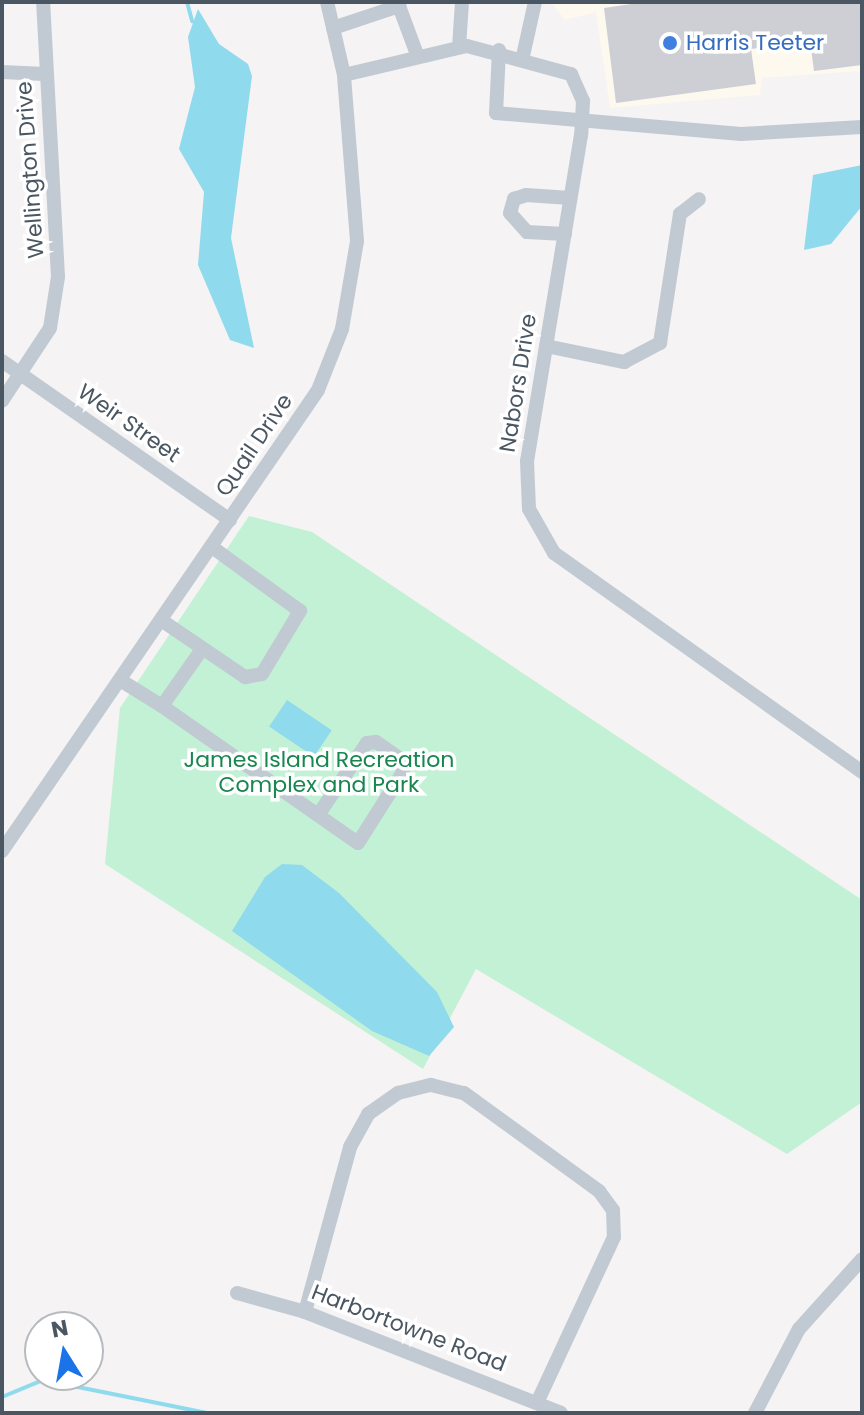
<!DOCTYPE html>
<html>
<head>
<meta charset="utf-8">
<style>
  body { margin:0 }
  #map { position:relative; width:864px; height:1415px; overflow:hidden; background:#f5f3f3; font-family:Poppins,sans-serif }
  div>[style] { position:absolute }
  .commercial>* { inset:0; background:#fdf9ef }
  .green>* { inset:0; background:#c3f1d5 }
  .water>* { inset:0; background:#90daee; transform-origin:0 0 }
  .stream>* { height:4px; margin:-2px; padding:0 2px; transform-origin:2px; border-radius:2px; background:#90daee }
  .building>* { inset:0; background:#cdcfd5 }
  .minor>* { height:14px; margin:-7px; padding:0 7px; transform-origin:7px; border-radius:7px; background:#c1cad2 }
  .dots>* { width:22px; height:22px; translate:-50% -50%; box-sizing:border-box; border:4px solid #fff; border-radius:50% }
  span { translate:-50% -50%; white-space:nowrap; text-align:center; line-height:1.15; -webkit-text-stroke:7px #fff; paint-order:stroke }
  .shop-label { font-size:22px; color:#366cbe }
  .left { translate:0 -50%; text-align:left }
  .street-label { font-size:22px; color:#4a5661 }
  .park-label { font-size:22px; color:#17864f }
  .frame { position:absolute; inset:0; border:4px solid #4a5661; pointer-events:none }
  .north { position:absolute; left:24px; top:1311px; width:80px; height:80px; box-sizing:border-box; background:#fff; border:2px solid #b7bbc0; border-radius:50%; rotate:349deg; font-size:22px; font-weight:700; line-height:32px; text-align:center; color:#4a5661 }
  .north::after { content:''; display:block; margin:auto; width:28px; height:36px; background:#1a73e8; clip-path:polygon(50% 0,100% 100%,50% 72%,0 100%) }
</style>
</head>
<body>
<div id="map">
  <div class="commercial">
    <div style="clip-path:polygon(551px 2px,862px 2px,862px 71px,762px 78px,760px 95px,610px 108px,596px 12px,565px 20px)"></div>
  </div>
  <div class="green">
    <div style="clip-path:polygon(249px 516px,312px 532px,862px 900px,862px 1102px,787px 1154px,476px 969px,423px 1069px,105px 864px,120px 708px)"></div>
  </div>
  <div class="water">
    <div style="clip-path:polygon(198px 9px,219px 44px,248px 64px,252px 76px,231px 238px,254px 348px,230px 340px,198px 265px,204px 192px,179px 149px,195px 87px,188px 37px)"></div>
    <div style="clip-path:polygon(862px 165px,862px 206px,831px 244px,804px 250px,813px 175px)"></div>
    <div style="left:287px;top:700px;width:54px;height:32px;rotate:34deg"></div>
    <div style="clip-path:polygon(282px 864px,302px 865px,339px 893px,437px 992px,454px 1027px,429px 1056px,372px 1031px,232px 931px,265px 877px)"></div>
  </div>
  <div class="stream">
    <div style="left:187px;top:2px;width:20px;rotate:75deg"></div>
    <div style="left:2px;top:1397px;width:44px;rotate:-22.5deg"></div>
    <div style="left:43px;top:1380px;width:166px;rotate:11.4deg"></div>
  </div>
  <div class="building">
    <div style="clip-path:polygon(645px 2px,862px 2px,862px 65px,814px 71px,810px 41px,751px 49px,756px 84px,616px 103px,604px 8px)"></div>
  </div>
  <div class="minor">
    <div style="left:333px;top:28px;width:70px;rotate:-18.4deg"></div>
    <div style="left:399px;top:6px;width:54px;rotate:69.6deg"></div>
    <div style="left:459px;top:47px;width:45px;rotate:-86.2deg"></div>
    <div style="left:499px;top:50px;width:63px;rotate:92.7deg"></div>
    <div style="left:496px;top:113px;width:246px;rotate:4.9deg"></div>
    <div style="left:741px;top:134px;width:121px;rotate:-3.3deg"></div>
    <div style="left:523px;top:56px;width:55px;rotate:-77.5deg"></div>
    <div style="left:2px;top:72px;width:43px;rotate:2.7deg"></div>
    <div style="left:344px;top:75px;width:126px;rotate:-13.3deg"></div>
    <div style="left:467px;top:46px;width:108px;rotate:15.1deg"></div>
    <div style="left:571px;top:74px;width:30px;rotate:66deg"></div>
    <div style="left:583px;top:101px;width:34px;rotate:93deg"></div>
    <div style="left:581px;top:135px;width:330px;rotate:99.4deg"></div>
    <div style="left:527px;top:461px;width:48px;rotate:87.6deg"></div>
    <div style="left:529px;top:509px;width:51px;rotate:60.4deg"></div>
    <div style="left:554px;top:553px;width:378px;rotate:35.4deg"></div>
    <div style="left:565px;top:234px;width:38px;rotate:-177deg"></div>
    <div style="left:527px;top:232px;width:25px;rotate:-132deg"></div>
    <div style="left:510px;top:213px;width:15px;rotate:-74deg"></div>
    <div style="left:514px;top:199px;width:13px;rotate:-18deg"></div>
    <div style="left:526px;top:195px;width:44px;rotate:3.9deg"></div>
    <div style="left:546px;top:346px;width:80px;rotate:11.6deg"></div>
    <div style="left:624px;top:362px;width:41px;rotate:-27.8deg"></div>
    <div style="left:660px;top:343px;width:131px;rotate:-81.2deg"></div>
    <div style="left:680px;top:214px;width:24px;rotate:-38deg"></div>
    <div style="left:2px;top:361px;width:278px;rotate:34.9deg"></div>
    <div style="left:2px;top:401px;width:87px;rotate:-56.7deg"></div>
    <div style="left:50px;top:328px;width:52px;rotate:-81.1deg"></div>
    <div style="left:58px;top:277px;width:275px;rotate:-93.1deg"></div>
    <div style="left:161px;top:620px;width:102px;rotate:34.2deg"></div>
    <div style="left:245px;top:677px;width:17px;rotate:-10deg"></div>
    <div style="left:262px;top:674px;width:74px;rotate:-58.9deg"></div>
    <div style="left:300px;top:611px;width:109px;rotate:-144deg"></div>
    <div style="left:120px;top:680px;width:49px;rotate:31.8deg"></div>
    <div style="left:162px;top:706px;width:70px;rotate:-54.9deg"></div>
    <div style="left:162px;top:706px;width:239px;rotate:35deg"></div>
    <div style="left:358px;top:843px;width:84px;rotate:-57.6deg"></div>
    <div style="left:403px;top:772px;width:12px;rotate:-95deg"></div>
    <div style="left:402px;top:760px;width:32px;rotate:-145deg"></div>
    <div style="left:376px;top:742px;width:9px;rotate:174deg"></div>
    <div style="left:367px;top:743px;width:87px;rotate:124.2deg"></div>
    <div style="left:2px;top:851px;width:559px;rotate:-55.57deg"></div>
    <div style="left:318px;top:390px;width:66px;rotate:-68.5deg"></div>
    <div style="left:342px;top:329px;width:89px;rotate:-80.3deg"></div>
    <div style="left:357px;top:241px;width:167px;rotate:-94.5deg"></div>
    <div style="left:344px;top:75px;width:75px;rotate:-103.1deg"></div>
    <div style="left:237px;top:1293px;width:71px;rotate:15.6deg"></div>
    <div style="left:305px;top:1312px;width:275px;rotate:21.5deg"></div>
    <div style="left:305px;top:1312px;width:171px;rotate:-74.7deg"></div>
    <div style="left:350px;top:1147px;width:38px;rotate:-61deg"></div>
    <div style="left:368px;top:1114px;width:37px;rotate:-35deg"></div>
    <div style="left:398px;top:1093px;width:34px;rotate:-14deg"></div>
    <div style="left:431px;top:1085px;width:34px;rotate:14deg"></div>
    <div style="left:464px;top:1093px;width:167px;rotate:36deg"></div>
    <div style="left:599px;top:1191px;width:24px;rotate:54deg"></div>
    <div style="left:613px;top:1210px;width:27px;rotate:88deg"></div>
    <div style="left:614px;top:1237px;width:181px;rotate:114.9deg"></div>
    <div style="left:755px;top:1413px;width:95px;rotate:-62.4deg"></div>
    <div style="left:799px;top:1329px;width:94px;rotate:-48deg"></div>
  </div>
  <div class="dots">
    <div style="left:670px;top:43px;background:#3f7fe0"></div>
  </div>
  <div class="shop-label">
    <span class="left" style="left:686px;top:43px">Harris Teeter</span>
  </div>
  <div class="street-label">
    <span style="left:30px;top:170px;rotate:-94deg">Wellington Drive</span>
    <span style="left:518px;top:383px;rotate:-81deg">Nabors Drive</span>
    <span style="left:129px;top:423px;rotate:35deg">Weir Street</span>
    <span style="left:254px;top:445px;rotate:-56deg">Quail Drive</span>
    <span style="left:409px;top:1328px;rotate:21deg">Harbortowne Road</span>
  </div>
  <div class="park-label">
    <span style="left:319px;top:772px">James Island Recreation<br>Complex and Park</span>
  </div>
  <div class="frame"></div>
  <div class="north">N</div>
</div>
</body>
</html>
